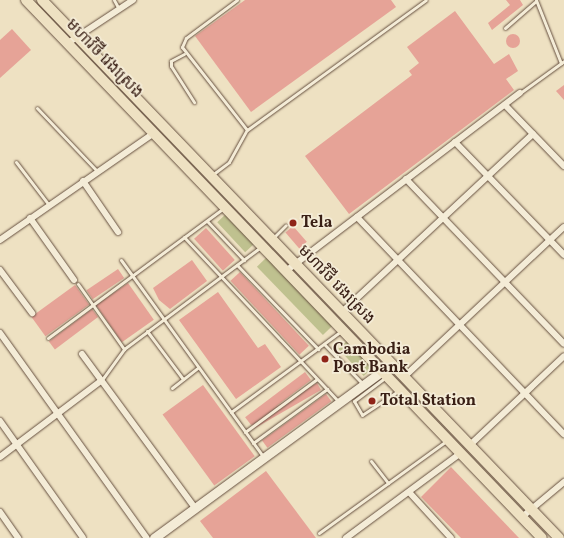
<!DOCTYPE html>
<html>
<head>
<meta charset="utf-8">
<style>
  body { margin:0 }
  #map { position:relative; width:564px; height:538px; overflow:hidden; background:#eee1c2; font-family:Vollkorn,"Noto Sans Khmer",serif }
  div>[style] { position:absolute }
  .green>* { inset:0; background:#bfc18f; transform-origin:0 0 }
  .building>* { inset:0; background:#e6a397; transform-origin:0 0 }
  .round { border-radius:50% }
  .roads { filter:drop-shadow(0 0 1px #665040) drop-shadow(0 0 1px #665040) }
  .lane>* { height:3px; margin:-1.5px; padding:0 1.5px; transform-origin:1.5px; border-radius:1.5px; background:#f4ecd7 }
  .street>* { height:6px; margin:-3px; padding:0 3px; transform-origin:3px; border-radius:3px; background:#f4ecd7 }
  .secondary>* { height:9px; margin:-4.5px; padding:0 4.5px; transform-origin:4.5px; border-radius:4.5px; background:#f4ecd7 }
  .primary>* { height:10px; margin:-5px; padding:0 5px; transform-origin:5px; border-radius:5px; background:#eee1c2 }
  .dots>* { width:11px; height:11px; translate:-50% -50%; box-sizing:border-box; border:2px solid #f4ecd7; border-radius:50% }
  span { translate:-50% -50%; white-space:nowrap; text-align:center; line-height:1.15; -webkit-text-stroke:3.5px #f4ecd7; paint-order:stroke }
  .street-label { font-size:16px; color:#391f15 }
  .poi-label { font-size:16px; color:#391f15; font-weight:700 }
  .left { translate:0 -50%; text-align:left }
</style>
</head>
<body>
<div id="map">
  <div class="green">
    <div style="left:226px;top:214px;width:41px;height:12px;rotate:47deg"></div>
    <div style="left:267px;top:257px;width:95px;height:14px;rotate:46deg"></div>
    <div style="left:348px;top:340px;width:37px;height:13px;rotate:47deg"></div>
  </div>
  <div class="building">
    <div style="clip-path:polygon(245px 0,391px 0,396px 7px,251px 112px,195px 36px)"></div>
    <div style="clip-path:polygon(506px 0,520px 0,523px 5px,492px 30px,488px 23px,510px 5px)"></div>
    <div style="clip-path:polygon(455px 11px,494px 64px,509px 54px,518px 71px,506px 79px,514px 90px,349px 214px,305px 156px,412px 75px,409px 71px,419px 63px,407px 47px)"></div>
    <div style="clip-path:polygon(12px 29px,31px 50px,0 78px,0 40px)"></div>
    <div class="round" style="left:506px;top:34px;width:14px;height:14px"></div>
    <div style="clip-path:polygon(564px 85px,564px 100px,556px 91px)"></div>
    <div style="left:293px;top:226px;width:21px;height:10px;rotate:49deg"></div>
    <div style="left:206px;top:228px;width:43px;height:16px;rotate:48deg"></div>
    <div style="clip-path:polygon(192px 260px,207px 281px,170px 309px,159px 300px,153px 288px)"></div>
    <div style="left:118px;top:269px;width:11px;height:38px;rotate:56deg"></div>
    <div style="left:240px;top:272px;width:101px;height:13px;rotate:47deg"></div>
    <div style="left:128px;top:283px;width:45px;height:39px;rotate:55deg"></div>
    <div style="left:75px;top:285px;width:24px;height:54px;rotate:54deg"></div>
    <div style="clip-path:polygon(218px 292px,258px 348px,265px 344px,281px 367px,236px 399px,179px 320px)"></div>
    <div style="left:92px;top:309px;width:10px;height:54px;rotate:53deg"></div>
    <div style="left:305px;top:372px;width:10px;height:75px;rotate:53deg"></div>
    <div style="left:317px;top:383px;width:8px;height:77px;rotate:60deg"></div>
    <div style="left:203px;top:385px;width:88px;height:50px;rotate:54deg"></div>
    <div style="left:326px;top:394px;width:9px;height:79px;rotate:54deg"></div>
    <div style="clip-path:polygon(451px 467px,519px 538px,461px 538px,421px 497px)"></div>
    <div style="clip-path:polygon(266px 471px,316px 538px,213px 538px,200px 521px)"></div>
  </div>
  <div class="roads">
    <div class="lane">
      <div style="left:114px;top:0;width:10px;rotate:61deg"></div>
      <div style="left:237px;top:0;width:64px;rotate:143.3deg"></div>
      <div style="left:186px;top:38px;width:10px;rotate:114deg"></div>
      <div style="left:182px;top:47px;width:105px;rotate:51.9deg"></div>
      <div style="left:536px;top:0;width:68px;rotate:68.4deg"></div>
      <div style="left:505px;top:28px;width:41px;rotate:-41.1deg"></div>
      <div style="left:184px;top:54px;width:15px;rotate:152deg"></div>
      <div style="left:171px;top:61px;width:5px;rotate:90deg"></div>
      <div style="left:171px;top:66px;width:43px;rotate:57.4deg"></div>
      <div style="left:520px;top:93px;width:54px;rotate:-36deg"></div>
      <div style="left:37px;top:108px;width:87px;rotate:46.4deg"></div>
      <div style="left:16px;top:162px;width:54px;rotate:52.5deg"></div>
      <div style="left:212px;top:175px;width:21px;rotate:-37deg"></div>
      <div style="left:229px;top:162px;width:37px;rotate:-61deg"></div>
      <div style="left:247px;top:130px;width:221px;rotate:-36deg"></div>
      <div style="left:207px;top:221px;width:54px;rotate:46.5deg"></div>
      <div style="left:184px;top:237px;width:224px;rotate:46.8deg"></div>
      <div style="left:273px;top:238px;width:18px;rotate:-45deg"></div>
      <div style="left:121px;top:260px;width:242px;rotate:54.1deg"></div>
      <div style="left:237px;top:265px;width:117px;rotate:46deg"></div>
      <div style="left:78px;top:284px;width:80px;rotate:54.7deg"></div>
      <div style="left:147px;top:331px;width:60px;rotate:53.1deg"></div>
      <div style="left:48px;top:338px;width:219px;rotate:-36.5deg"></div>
      <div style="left:324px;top:344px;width:56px;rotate:45.7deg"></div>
      <div style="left:386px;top:377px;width:40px;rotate:143deg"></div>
      <div style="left:354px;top:401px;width:16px;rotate:60deg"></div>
      <div style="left:362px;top:415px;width:43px;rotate:-33.7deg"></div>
      <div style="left:101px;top:381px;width:39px;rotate:-54deg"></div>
      <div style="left:124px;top:349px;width:171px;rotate:-36.7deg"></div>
      <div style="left:172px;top:388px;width:33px;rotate:-38deg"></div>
      <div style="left:231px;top:412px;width:135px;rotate:-36.3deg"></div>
      <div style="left:245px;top:432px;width:89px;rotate:-36.4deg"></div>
      <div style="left:253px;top:443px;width:92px;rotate:-36.1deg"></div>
      <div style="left:371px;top:461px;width:28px;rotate:52deg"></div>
      <div style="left:319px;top:533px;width:157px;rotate:-35.9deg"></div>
    </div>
    <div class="street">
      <div style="left:68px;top:43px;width:78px;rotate:-33.5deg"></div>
      <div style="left:505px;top:105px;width:85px;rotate:46deg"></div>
      <div style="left:455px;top:142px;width:157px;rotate:46deg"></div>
      <div style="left:406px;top:179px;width:228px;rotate:46.2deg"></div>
      <div style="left:83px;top:181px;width:62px;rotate:55.5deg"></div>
      <div style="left:357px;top:217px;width:300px;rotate:46.4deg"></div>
      <div style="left:30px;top:218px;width:76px;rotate:54.6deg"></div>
      <div style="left:0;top:240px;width:188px;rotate:-34.8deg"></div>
      <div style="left:0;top:270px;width:54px;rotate:53.3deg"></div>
      <div style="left:286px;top:271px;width:294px;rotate:-37.3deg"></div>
      <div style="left:342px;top:312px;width:261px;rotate:-43deg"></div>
      <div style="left:0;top:333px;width:252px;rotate:54.4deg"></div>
      <div style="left:82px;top:354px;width:191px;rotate:53.7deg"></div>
      <div style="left:404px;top:377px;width:219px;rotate:-43.2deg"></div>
      <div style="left:0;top:421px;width:143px;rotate:54.6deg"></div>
      <div style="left:470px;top:445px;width:129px;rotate:-43.4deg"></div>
      <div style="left:0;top:457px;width:126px;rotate:-37deg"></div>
      <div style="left:409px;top:492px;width:62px;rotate:47.6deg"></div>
      <div style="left:0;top:512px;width:32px;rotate:55deg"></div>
      <div style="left:522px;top:517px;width:55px;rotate:-39.8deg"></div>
      <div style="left:346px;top:538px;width:143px;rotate:-36.5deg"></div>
    </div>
    <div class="secondary">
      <div style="left:154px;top:538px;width:283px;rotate:-36.2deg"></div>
    </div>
    <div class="primary">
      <div style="left:26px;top:0;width:745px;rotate:46.2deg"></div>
      <div style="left:42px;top:0;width:746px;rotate:46.14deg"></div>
    </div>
  </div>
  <div class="dots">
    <div style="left:293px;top:223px;background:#8f2418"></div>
    <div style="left:325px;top:359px;background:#8f2418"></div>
    <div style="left:372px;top:401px;background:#8f2418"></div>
  </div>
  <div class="street-label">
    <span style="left:104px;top:59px;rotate:46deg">មហាវិថី វេងស្រេង</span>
    <span style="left:336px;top:285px;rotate:46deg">មហាវិថី វេងស្រេង</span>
  </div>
  <div class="poi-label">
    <span class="left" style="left:301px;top:223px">Tela</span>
    <span class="left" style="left:333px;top:359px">Cambodia<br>Post Bank</span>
    <span class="left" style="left:380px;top:401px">Total Station</span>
  </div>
</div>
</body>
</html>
